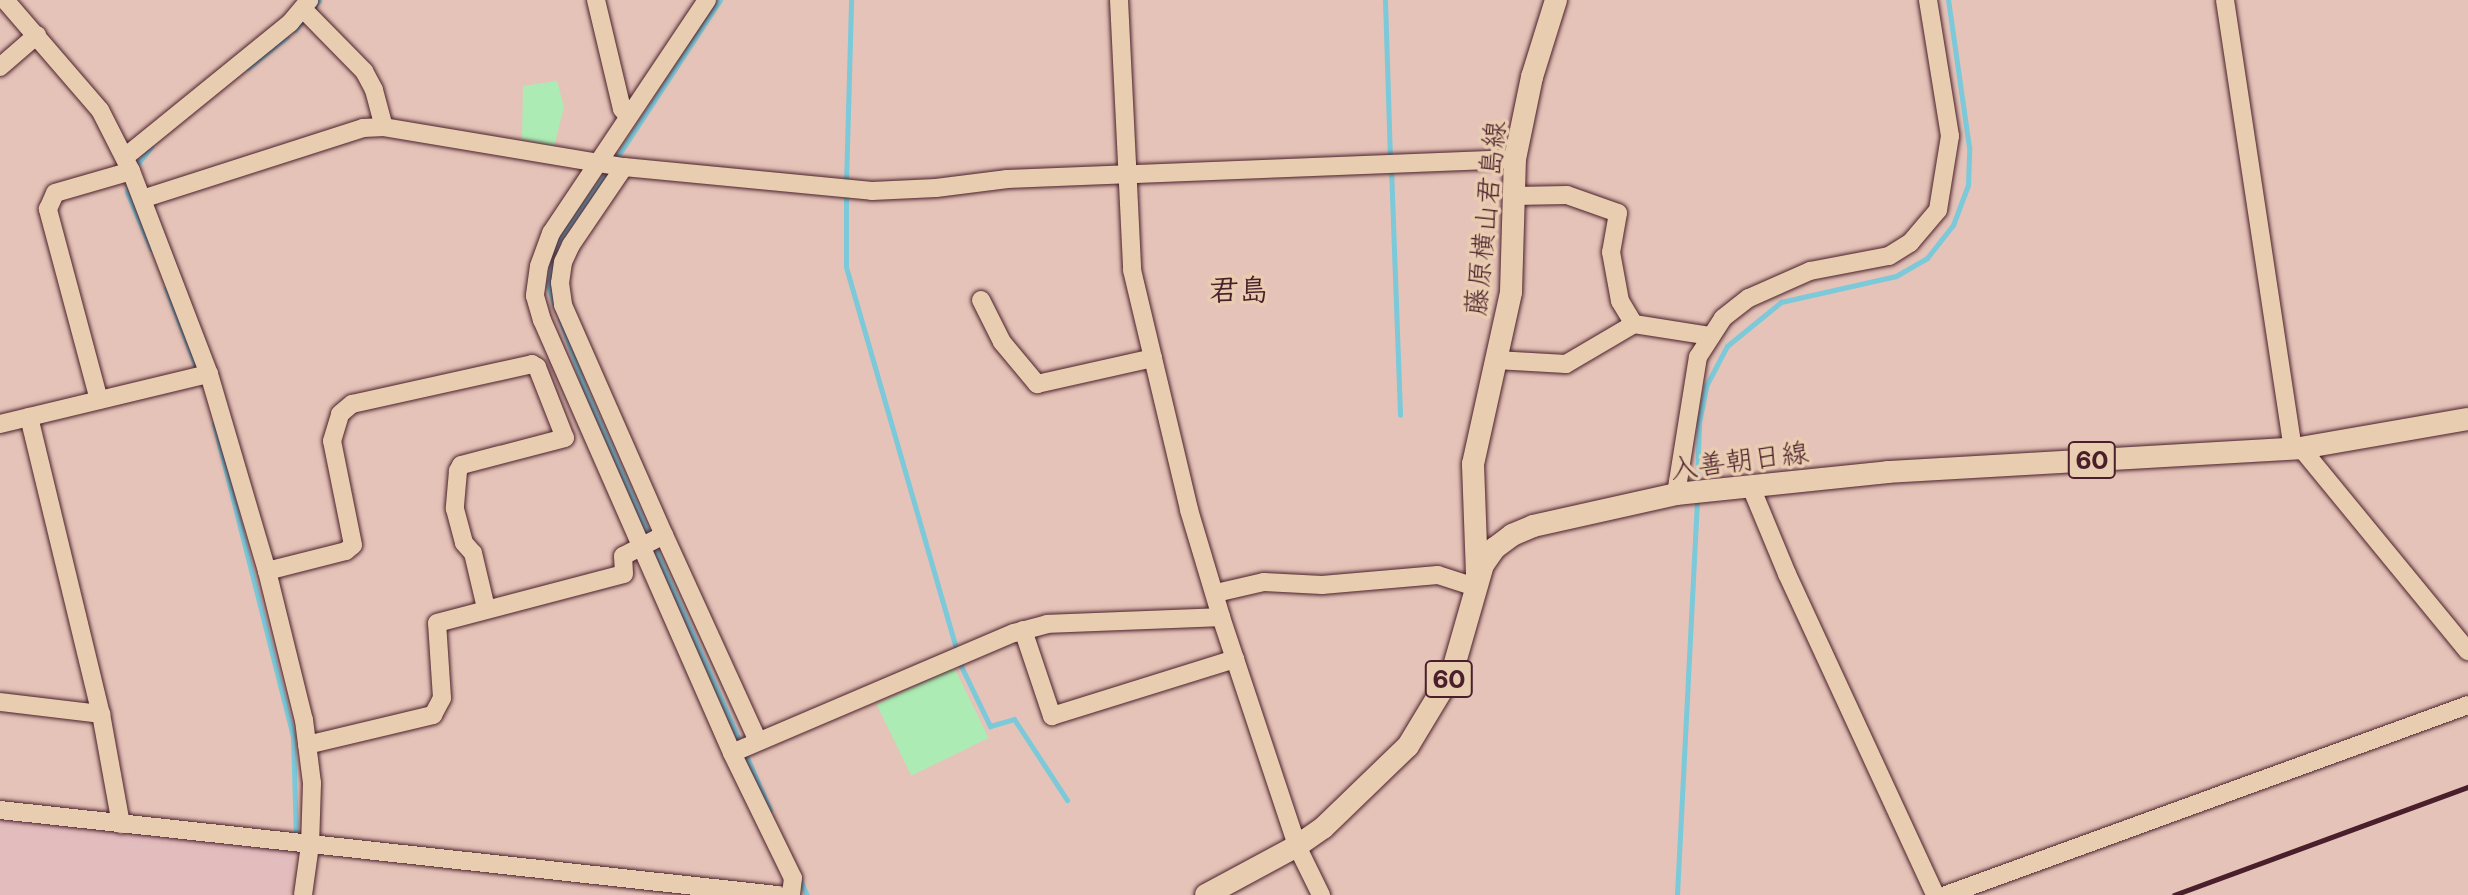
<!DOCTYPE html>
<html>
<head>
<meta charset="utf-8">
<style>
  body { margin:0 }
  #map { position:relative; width:2468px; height:895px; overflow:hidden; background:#e5c3b8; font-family:Mali,"Klee One",sans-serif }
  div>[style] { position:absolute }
  .built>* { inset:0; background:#e3bcbe }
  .green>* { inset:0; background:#acecb4; transform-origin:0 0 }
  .stream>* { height:5px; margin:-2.5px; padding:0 2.5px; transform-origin:2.5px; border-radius:2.5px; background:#7bc9d9 }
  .roads { filter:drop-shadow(0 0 2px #4a1f2b) drop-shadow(0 0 2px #4a1f2b) }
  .minor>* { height:18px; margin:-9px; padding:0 9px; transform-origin:9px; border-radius:9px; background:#e9cdb0 }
  .major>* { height:22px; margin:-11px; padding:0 11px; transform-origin:11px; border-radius:11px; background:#e9cdb0 }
  .rail>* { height:5px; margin:-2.5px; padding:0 2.5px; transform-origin:2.5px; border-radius:2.5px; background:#4a1f2b }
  span { translate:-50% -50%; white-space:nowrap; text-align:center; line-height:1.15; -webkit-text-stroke:7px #e9cdb0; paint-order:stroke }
  .shield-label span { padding:2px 6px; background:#e9cdb0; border:2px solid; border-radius:6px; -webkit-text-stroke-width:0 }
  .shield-label { font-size:26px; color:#4a1f2b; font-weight:700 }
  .street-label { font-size:28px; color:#4a1f2b }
  .neighbourhood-label { font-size:30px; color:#4a1f2b; font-weight:700 }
</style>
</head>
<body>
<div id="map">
  <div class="built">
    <div style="clip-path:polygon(0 814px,295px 851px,289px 895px,0 895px)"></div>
  </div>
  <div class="green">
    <div style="clip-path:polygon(557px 81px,564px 107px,554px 147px,522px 139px,523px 86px)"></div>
    <div style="left:954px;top:667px;width:79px;height:86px;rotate:64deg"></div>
  </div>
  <div class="stream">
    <div style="left:1385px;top:0;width:158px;rotate:88.2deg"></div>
    <div style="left:295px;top:30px;width:38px;rotate:-51deg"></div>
    <div style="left:248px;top:68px;width:50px;rotate:-38.5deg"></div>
    <div style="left:614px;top:162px;width:194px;rotate:-56.8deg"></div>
    <div style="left:135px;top:167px;width:26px;rotate:-51deg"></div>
    <div style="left:1391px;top:168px;width:247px;rotate:87.9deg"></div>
    <div style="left:846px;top:183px;width:183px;rotate:-88.4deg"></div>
    <div style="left:129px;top:185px;width:7px;rotate:106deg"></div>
    <div style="left:127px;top:192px;width:62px;rotate:67.2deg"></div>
    <div style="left:846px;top:193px;width:74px;rotate:90deg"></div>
    <div style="left:846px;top:267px;width:415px;rotate:73.9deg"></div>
    <div style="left:961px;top:666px;width:67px;rotate:64.2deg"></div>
    <div style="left:990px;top:726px;width:25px;rotate:-16deg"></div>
    <div style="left:1014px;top:719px;width:97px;rotate:56.8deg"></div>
    <div style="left:166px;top:288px;width:90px;rotate:69.1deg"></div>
    <div style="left:555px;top:306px;width:21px;rotate:-109deg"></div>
    <div style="left:548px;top:286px;width:43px;rotate:-79.2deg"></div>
    <div style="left:556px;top:244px;width:90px;rotate:-54.9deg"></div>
    <div style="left:560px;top:319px;width:72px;rotate:70.6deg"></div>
    <div style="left:584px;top:387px;width:390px;rotate:66.3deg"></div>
    <div style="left:214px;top:424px;width:323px;rotate:75.8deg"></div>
    <div style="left:293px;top:737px;width:100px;rotate:88.3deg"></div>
    <div style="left:1697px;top:487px;width:64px;rotate:-88.2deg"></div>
    <div style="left:1699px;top:423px;width:38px;rotate:-79deg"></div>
    <div style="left:1706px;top:386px;width:45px;rotate:-62.3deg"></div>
    <div style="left:1727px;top:346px;width:70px;rotate:-39.2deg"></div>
    <div style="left:1781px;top:302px;width:118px;rotate:-12.7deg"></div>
    <div style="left:1896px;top:276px;width:36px;rotate:-30deg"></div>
    <div style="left:1927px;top:258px;width:42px;rotate:-51.8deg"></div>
    <div style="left:1953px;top:225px;width:43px;rotate:-69.4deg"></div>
    <div style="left:1968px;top:185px;width:38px;rotate:-88deg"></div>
    <div style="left:1969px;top:147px;width:148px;rotate:-98.1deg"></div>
    <div style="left:745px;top:753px;width:62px;rotate:66.3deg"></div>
    <div style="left:799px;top:878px;width:19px;rotate:65deg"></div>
    <div style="left:1677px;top:895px;width:399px;rotate:-87.1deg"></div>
  </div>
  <div class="roads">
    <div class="minor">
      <div style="left:5px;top:0;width:145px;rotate:49.2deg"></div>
      <div style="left:100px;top:110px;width:68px;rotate:63.1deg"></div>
      <div style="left:131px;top:171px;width:217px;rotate:69deg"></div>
      <div style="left:209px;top:374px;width:205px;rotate:73.6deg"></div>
      <div style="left:267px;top:571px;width:154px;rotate:76.1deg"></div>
      <div style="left:304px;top:720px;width:64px;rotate:82.8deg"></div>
      <div style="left:312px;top:783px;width:62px;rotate:91.8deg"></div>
      <div style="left:310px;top:845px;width:50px;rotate:98deg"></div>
      <div style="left:596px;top:0;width:112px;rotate:76.6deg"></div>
      <div style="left:622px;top:109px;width:8px;rotate:50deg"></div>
      <div style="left:707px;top:0;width:280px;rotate:123.8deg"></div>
      <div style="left:551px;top:233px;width:35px;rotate:110deg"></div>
      <div style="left:539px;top:266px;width:30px;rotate:98deg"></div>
      <div style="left:535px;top:296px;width:25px;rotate:74deg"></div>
      <div style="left:542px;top:320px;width:473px;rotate:66.3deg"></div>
      <div style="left:732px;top:753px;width:139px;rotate:64deg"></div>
      <div style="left:793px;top:878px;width:17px;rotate:97deg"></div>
      <div style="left:1119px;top:0;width:270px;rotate:87.2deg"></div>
      <div style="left:1132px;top:270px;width:247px;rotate:76.6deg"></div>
      <div style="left:1189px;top:510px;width:112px;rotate:73.3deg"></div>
      <div style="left:1221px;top:617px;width:241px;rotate:71.6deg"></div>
      <div style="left:1297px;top:846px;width:55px;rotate:63.9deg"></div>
      <div style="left:2225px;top:0;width:453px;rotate:81.4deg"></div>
      <div style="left:304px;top:10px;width:86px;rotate:45.5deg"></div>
      <div style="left:364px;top:71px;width:21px;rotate:62deg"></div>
      <div style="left:374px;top:90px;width:38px;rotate:75deg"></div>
      <div style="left:0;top:67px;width:49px;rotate:-40.9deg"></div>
      <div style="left:125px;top:157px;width:213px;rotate:-39.1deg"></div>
      <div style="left:290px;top:23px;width:30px;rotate:-50deg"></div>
      <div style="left:624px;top:167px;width:94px;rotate:124.2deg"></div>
      <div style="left:571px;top:245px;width:19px;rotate:115deg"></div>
      <div style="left:563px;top:262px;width:21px;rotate:98deg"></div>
      <div style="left:560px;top:283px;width:22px;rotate:82deg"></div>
      <div style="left:563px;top:305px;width:251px;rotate:66.3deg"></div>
      <div style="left:1514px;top:196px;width:53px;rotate:-1.1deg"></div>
      <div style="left:1567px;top:195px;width:54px;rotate:19.4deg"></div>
      <div style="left:1618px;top:213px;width:40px;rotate:100deg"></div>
      <div style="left:1611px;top:252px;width:50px;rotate:79.6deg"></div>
      <div style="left:1620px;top:301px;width:27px;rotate:59deg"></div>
      <div style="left:142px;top:199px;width:232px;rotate:-17.8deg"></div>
      <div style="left:363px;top:128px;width:21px;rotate:-3deg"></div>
      <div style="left:384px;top:127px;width:243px;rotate:9.5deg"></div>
      <div style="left:624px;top:167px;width:249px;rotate:5.5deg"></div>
      <div style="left:872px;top:191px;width:64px;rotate:-2.7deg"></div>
      <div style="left:936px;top:188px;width:72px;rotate:-7.2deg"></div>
      <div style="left:1007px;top:179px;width:508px;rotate:-2.25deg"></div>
      <div style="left:981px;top:300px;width:47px;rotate:63.4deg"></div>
      <div style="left:1002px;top:342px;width:55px;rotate:50.2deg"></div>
      <div style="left:1037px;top:384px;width:119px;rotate:-12.6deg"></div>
      <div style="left:1496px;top:360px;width:70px;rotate:3.3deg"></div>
      <div style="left:1566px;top:364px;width:79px;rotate:-30.5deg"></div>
      <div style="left:1634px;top:324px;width:78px;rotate:8.9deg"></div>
      <div style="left:99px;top:400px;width:198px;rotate:-105deg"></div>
      <div style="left:48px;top:209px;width:17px;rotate:-66deg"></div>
      <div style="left:55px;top:193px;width:79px;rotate:-16.1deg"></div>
      <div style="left:29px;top:417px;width:306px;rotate:76.4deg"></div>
      <div style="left:101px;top:714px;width:112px;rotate:79.7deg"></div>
      <div style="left:0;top:424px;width:215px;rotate:-13.5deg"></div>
      <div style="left:2301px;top:448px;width:263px;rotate:50.6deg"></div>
      <div style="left:1751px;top:487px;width:94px;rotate:67.5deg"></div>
      <div style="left:1787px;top:574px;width:353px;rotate:65.2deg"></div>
      <div style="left:1676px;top:494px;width:139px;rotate:-80.9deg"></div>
      <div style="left:1698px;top:357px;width:46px;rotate:-57.3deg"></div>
      <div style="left:1723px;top:318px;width:33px;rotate:-38deg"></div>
      <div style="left:1749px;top:298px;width:67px;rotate:-23.9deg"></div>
      <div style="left:1810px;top:271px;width:80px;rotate:-10.8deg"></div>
      <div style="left:1889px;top:256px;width:25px;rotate:-32deg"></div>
      <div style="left:1910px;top:243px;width:43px;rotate:-49.7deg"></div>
      <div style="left:1938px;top:210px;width:75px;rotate:-80.8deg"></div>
      <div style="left:1950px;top:136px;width:138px;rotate:-99.2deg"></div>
      <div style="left:267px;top:571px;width:81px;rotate:-14.2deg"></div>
      <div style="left:346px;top:551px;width:9px;rotate:-41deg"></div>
      <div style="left:353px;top:545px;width:106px;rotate:-101.4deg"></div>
      <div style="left:332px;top:441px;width:28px;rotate:-73deg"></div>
      <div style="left:340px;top:414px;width:16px;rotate:-40deg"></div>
      <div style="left:352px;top:404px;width:184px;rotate:-12.5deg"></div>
      <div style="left:532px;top:364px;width:6px;rotate:31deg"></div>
      <div style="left:537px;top:367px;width:76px;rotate:68.5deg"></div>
      <div style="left:565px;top:438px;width:107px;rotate:165.4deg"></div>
      <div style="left:461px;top:465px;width:7px;rotate:117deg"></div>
      <div style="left:458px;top:471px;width:38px;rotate:95deg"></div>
      <div style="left:455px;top:509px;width:35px;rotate:75deg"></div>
      <div style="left:464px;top:543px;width:13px;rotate:48deg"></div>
      <div style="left:473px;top:553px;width:57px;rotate:76.7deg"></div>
      <div style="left:1216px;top:593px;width:49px;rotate:-12.9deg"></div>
      <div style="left:1264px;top:582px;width:58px;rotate:3deg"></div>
      <div style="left:1322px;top:585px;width:116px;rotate:-4.9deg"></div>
      <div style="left:1438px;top:575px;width:39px;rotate:18deg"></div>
      <div style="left:1023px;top:630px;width:91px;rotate:71.4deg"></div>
      <div style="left:1052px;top:716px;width:192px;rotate:-17.3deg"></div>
      <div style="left:0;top:702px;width:102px;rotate:6.8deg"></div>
      <div style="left:307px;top:745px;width:130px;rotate:-13.4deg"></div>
      <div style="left:433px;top:715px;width:19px;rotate:-62deg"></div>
      <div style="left:442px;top:698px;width:75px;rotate:-93.8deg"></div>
      <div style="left:437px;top:623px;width:193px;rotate:-14.7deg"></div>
      <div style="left:624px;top:574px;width:18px;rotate:-93deg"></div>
      <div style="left:623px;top:556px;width:46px;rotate:-27.1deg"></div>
      <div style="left:664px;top:535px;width:226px;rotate:65.5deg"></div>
      <div style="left:732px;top:753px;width:306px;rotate:-23.1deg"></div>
      <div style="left:1014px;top:633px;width:34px;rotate:-15deg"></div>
      <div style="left:1047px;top:624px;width:174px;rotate:-2.3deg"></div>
      <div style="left:0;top:810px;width:783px;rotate:6.24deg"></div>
      <div style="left:1946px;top:895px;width:556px;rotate:-20deg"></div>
    </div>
    <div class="major">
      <div style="left:1477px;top:574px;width:110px;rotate:-92.1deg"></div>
      <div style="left:1473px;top:464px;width:176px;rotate:-77.5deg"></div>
      <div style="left:1511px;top:292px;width:133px;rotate:-88.3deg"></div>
      <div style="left:1515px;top:159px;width:84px;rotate:-78.3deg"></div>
      <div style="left:1532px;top:77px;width:81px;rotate:-72.7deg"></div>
      <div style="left:1206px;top:895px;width:103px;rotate:-28.3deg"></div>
      <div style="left:1297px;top:846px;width:32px;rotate:-35deg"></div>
      <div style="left:1323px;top:828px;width:118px;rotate:-44deg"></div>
      <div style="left:1408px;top:746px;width:85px;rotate:-58.9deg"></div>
      <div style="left:1452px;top:673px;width:112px;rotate:-74deg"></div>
      <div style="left:1483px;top:565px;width:21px;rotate:-55deg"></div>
      <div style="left:1495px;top:548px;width:21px;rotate:-37deg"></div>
      <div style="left:1512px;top:535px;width:23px;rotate:-23deg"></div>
      <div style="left:1533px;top:526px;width:147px;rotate:-12.6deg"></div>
      <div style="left:1676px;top:494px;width:213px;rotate:-5.9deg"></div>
      <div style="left:1888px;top:472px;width:414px;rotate:-3.3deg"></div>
      <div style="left:2301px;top:448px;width:169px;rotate:-9.9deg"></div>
    </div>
  </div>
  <div class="rail">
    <div style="left:2174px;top:895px;width:313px;rotate:-20.2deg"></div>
  </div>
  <div class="shield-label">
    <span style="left:2092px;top:460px">60</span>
    <span style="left:1449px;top:679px">60</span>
  </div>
  <div class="street-label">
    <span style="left:1484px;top:218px;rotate:-84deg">藤原横山君島線</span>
    <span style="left:1739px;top:459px;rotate:-7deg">入善朝日線</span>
  </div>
  <div class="neighbourhood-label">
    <span style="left:1239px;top:288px">君島</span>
  </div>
</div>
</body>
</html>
